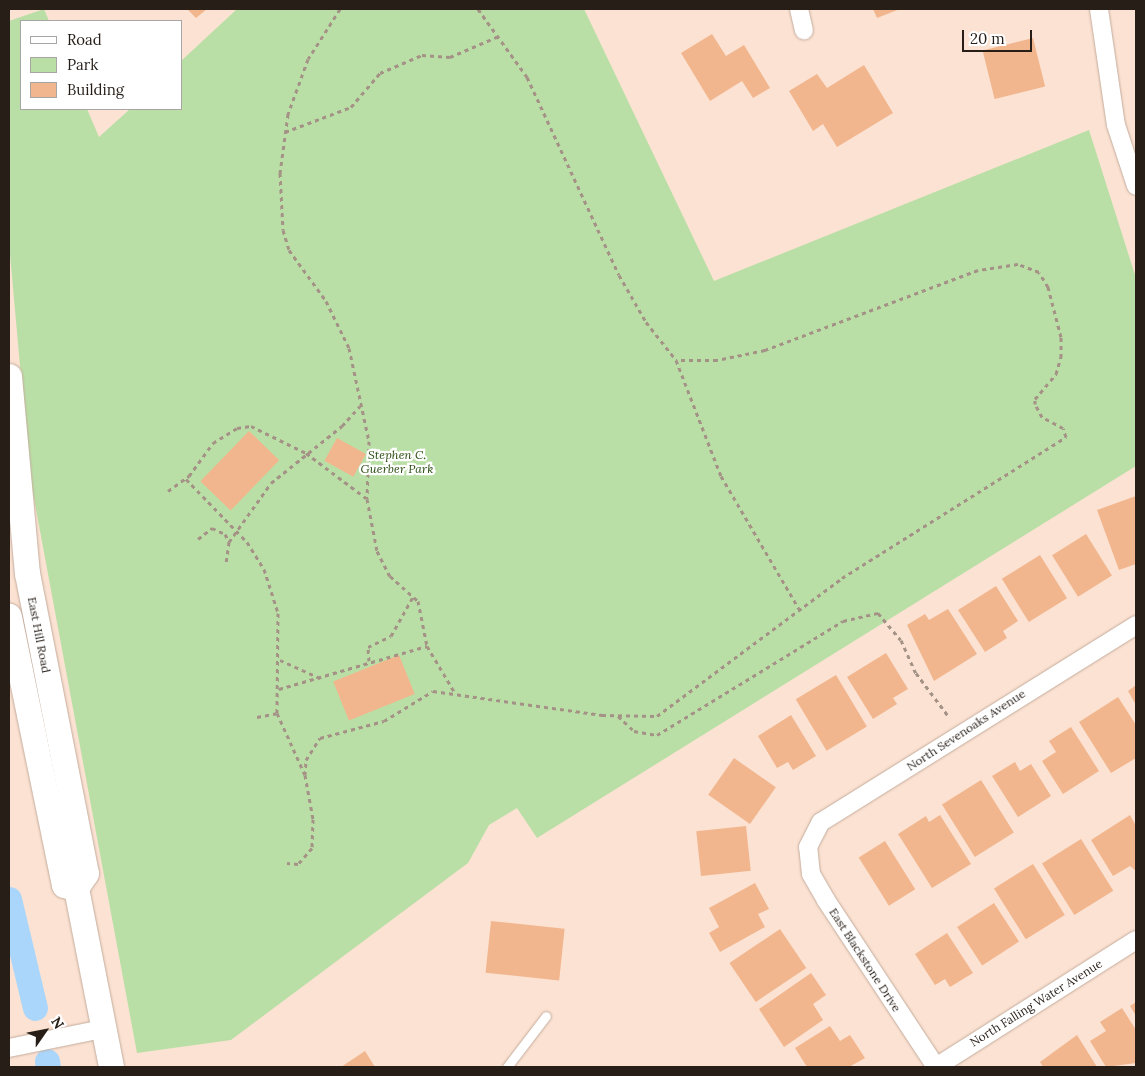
<!DOCTYPE html>
<html>
<head>
<meta charset="utf-8">
<style>
  body { margin:0 }
  #map { position:relative; width:1145px; height:1076px; overflow:hidden; background:#fbe2d2; font-family:Lora,serif }
  div>[style] { position:absolute }
  .green>* { inset:0; background:#badfa6 }
  .canal>* { height:25px; margin:-12.5px; padding:0 12.5px; transform-origin:12.5px; border-radius:12.5px; background:#aad6fb }
  .building>* { inset:0; background:#f2b68e; transform-origin:0 0 }
  .path>* { height:3px; margin-top:-1.5px; transform-origin:0; background:repeating-linear-gradient(90deg,#a49286 0 4px,transparent 0 8px) }
  .roads { filter:drop-shadow(0 0 1px #c4ac9d) drop-shadow(0 0 1px #c4ac9d) }
  .lane>* { height:9px; margin:-4.5px; padding:0 4.5px; transform-origin:4.5px; border-radius:4.5px; background:#fff }
  .street>* { height:18px; margin:-9px; padding:0 9px; transform-origin:9px; border-radius:9px; background:#fff }
  .secondary>* { height:25px; margin:-12.5px; padding:0 12.5px; transform-origin:12.5px; border-radius:12.5px; background:#fff }
  span { translate:-50% -50%; white-space:nowrap; text-align:center; line-height:1.15; -webkit-text-stroke:4.5px #fff; paint-order:stroke }
  .park-label { font-size:12px; color:#2b4c12; font-style:italic }
  .street-label { font-size:12px; color:#271e18 }
  .frame { position:absolute; inset:0; border:10px solid #271e18; pointer-events:none }
  .legend { position:absolute; left:20px; top:20px; width:162px; height:90px; box-sizing:border-box; background:#fff; border:1px solid #a9a5a3; margin:0; padding:6px 9px; list-style:none; font-size:15px; color:#271e18 }
  .legend li { display:flex; align-items:center; gap:10px; height:25px }
  .legend b { width:25px; border:1px solid #a9a5a3 }
  .north { position:absolute; left:20px; top:1006px; width:50px; height:50px; -webkit-text-stroke:4px #fff; paint-order:stroke; rotate:57deg; font-size:14px; font-weight:700; line-height:20px; text-align:center; color:#271e18 }
  .north::after { content:''; display:block; margin:auto; width:18px; height:22px; background:#271e18; clip-path:polygon(50% 0,100% 100%,50% 72%,0 100%) }
  .scale { position:absolute; left:962px; top:30px; width:70px; height:22px; box-sizing:border-box; border:2px solid #271e18; border-top:0; padding-left:6px; font-size:15px; line-height:18px; white-space:nowrap; color:#271e18; -webkit-text-stroke:4px #fff; paint-order:stroke }
</style>
</head>
<body>
<div id="map">
  <div class="green">
    <div style="clip-path:polygon(44px 9px,49px 21px,21px 21px,21px 109px,87px 109px,99px 137px,130px 109px,181px 109px,181px 61px,237px 9px,584px 9px,714px 281px,1089px 130px,1136px 278px,1136px 466px,537px 838px,517px 808px,489px 825px,468px 863px,231px 1040px,137px 1053px,30px 477px,9px 243px,9px 21px)"></div>
  </div>
  <div class="canal">
    <div style="left:9px;top:899px;width:112px;rotate:76.6deg"></div>
    <div style="left:47px;top:1061px;width:6px;rotate:81deg"></div>
  </div>
  <div class="building">
    <div style="clip-path:polygon(187px 9px,207px 9px,196px 18px)"></div>
    <div style="clip-path:polygon(873px 9px,900px 9px,877px 18px)"></div>
    <div style="clip-path:polygon(712px 34px,726px 56px,744px 45px,770px 88px,753px 98px,742px 81px,710px 101px,681px 53px)"></div>
    <div style="left:1033px;top:38px;width:50px;height:52px;rotate:76deg"></div>
    <div style="clip-path:polygon(864px 65px,893px 113px,837px 147px,823px 124px,813px 131px,789px 91px,817px 74px,827px 88px)"></div>
    <div style="left:249px;top:431px;width:42px;height:70px;rotate:44deg"></div>
    <div style="left:337px;top:438px;width:33px;height:26px;rotate:29deg"></div>
    <div style="clip-path:polygon(1136px 496px,1136px 564px,1119px 570px,1097px 510px)"></div>
    <div style="left:1086px;top:534px;width:49px;height:40px;rotate:58deg"></div>
    <div style="left:1040px;top:555px;width:51px;height:45px;rotate:58deg"></div>
    <div style="clip-path:polygon(996px 586px,1018px 621px,1003px 631px,1007px 638px,985px 652px,958px 610px)"></div>
    <div style="clip-path:polygon(948px 609px,977px 654px,934px 681px,907px 625px,925px 614px,929px 620px)"></div>
    <div style="clip-path:polygon(886px 653px,908px 689px,893px 698px,897px 704px,873px 719px,847px 677px)"></div>
    <div style="left:399px;top:655px;width:42px;height:71px;rotate:68deg"></div>
    <div style="left:836px;top:675px;width:60px;height:47px;rotate:59deg"></div>
    <div style="clip-path:polygon(1136px 685px,1136px 705px,1128px 691px)"></div>
    <div style="clip-path:polygon(1118px 697px,1136px 725px,1136px 758px,1111px 773px,1079px 722px)"></div>
    <div style="clip-path:polygon(791px 715px,816px 756px,793px 770px,788px 762px,777px 768px,758px 736px)"></div>
    <div style="clip-path:polygon(1071px 727px,1099px 771px,1063px 794px,1042px 761px,1056px 752px,1049px 741px)"></div>
    <div style="left:734px;top:758px;width:51px;height:45px;rotate:35deg"></div>
    <div style="clip-path:polygon(1015px 762px,1020px 771px,1031px 764px,1051px 796px,1018px 817px,992px 776px)"></div>
    <div style="left:981px;top:780px;width:62px;height:46px;rotate:58deg"></div>
    <div style="clip-path:polygon(940px 815px,971px 864px,932px 888px,898px 834px,926px 816px,929px 822px)"></div>
    <div style="clip-path:polygon(1130px 815px,1136px 826px,1136px 871px,1130px 866px,1113px 876px,1091px 840px)"></div>
    <div style="left:746px;top:826px;width:45px;height:50px;rotate:84deg"></div>
    <div style="left:1081px;top:839px;width:61px;height:46px;rotate:58deg"></div>
    <div style="left:885px;top:841px;width:57px;height:31px;rotate:58deg"></div>
    <div style="left:1033px;top:864px;width:60px;height:46px;rotate:58deg"></div>
    <div style="clip-path:polygon(755px 883px,769px 909px,758px 914px,765px 927px,720px 952px,709px 933px,719px 927px,709px 908px)"></div>
    <div style="left:994px;top:903px;width:46px;height:44px;rotate:57deg"></div>
    <div style="left:491px;top:921px;width:74px;height:52px;rotate:6deg"></div>
    <div style="left:780px;top:929px;width:47px;height:61px;rotate:56deg"></div>
    <div style="clip-path:polygon(947px 933px,973px 973px,950px 987px,945px 979px,935px 985px,915px 954px)"></div>
    <div style="clip-path:polygon(811px 973px,826px 995px,813px 1004px,823px 1020px,784px 1047px,759px 1009px)"></div>
    <div style="clip-path:polygon(1136px 1002px,1136px 1016px,1130px 1006px)"></div>
    <div style="clip-path:polygon(1122px 1008px,1136px 1030px,1136px 1063px,1106px 1067px,1090px 1041px,1106px 1031px,1100px 1022px)"></div>
    <div style="clip-path:polygon(830px 1026px,840px 1041px,850px 1035px,865px 1058px,849px 1067px,807px 1067px,795px 1048px)"></div>
    <div style="clip-path:polygon(1077px 1035px,1097px 1067px,1043px 1067px,1040px 1062px)"></div>
    <div style="clip-path:polygon(365px 1051px,375px 1067px,341px 1067px)"></div>
  </div>
  <div class="path">
    <div style="left:340px;top:9px;width:59px;rotate:122.6deg"></div>
    <div style="left:308px;top:59px;width:59px;rotate:110deg"></div>
    <div style="left:288px;top:114px;width:60px;rotate:97.7deg"></div>
    <div style="left:280px;top:173px;width:57px;rotate:87deg"></div>
    <div style="left:283px;top:230px;width:21px;rotate:73deg"></div>
    <div style="left:289px;top:250px;width:63px;rotate:54deg"></div>
    <div style="left:326px;top:301px;width:52px;rotate:63.9deg"></div>
    <div style="left:349px;top:348px;width:95px;rotate:77.9deg"></div>
    <div style="left:369px;top:441px;width:58px;rotate:92deg"></div>
    <div style="left:367px;top:499px;width:53px;rotate:79.1deg"></div>
    <div style="left:377px;top:551px;width:28px;rotate:63deg"></div>
    <div style="left:390px;top:576px;width:38px;rotate:42deg"></div>
    <div style="left:418px;top:601px;width:46px;rotate:78.7deg"></div>
    <div style="left:427px;top:646px;width:55px;rotate:59.2deg"></div>
    <div style="left:478px;top:9px;width:84px;rotate:54.2deg"></div>
    <div style="left:527px;top:77px;width:218px;rotate:65.1deg"></div>
    <div style="left:619px;top:275px;width:54px;rotate:60.1deg"></div>
    <div style="left:646px;top:322px;width:48px;rotate:51.7deg"></div>
    <div style="left:676px;top:360px;width:124px;rotate:68.8deg"></div>
    <div style="left:721px;top:476px;width:154px;rotate:59.6deg"></div>
    <div style="left:285px;top:132px;width:71px;rotate:-20.7deg"></div>
    <div style="left:351px;top:107px;width:45px;rotate:-49.5deg"></div>
    <div style="left:380px;top:73px;width:46px;rotate:-23.2deg"></div>
    <div style="left:422px;top:55px;width:28px;rotate:4deg"></div>
    <div style="left:450px;top:57px;width:53px;rotate:-23.2deg"></div>
    <div style="left:186px;top:479px;width:88px;rotate:45.9deg"></div>
    <div style="left:247px;top:542px;width:32px;rotate:58deg"></div>
    <div style="left:264px;top:569px;width:46px;rotate:72.3deg"></div>
    <div style="left:278px;top:613px;width:100px;rotate:90.6deg"></div>
    <div style="left:277px;top:713px;width:68px;rotate:65.7deg"></div>
    <div style="left:305px;top:775px;width:45px;rotate:79.7deg"></div>
    <div style="left:313px;top:819px;width:29px;rotate:92deg"></div>
    <div style="left:312px;top:848px;width:21px;rotate:131deg"></div>
    <div style="left:298px;top:864px;width:11px;rotate:-175deg"></div>
    <div style="left:168px;top:491px;width:26px;rotate:-36deg"></div>
    <div style="left:189px;top:476px;width:41px;rotate:-54deg"></div>
    <div style="left:213px;top:443px;width:28px;rotate:-32deg"></div>
    <div style="left:237px;top:428px;width:14px;rotate:-8deg"></div>
    <div style="left:251px;top:426px;width:61px;rotate:26.1deg"></div>
    <div style="left:306px;top:453px;width:75px;rotate:36.9deg"></div>
    <div style="left:198px;top:539px;width:18px;rotate:-38deg"></div>
    <div style="left:212px;top:528px;width:14px;rotate:25deg"></div>
    <div style="left:225px;top:534px;width:9px;rotate:63deg"></div>
    <div style="left:229px;top:542px;width:21px;rotate:98deg"></div>
    <div style="left:229px;top:542px;width:72px;rotate:-54.6deg"></div>
    <div style="left:271px;top:483px;width:91px;rotate:-38.8deg"></div>
    <div style="left:342px;top:426px;width:27px;rotate:-48deg"></div>
    <div style="left:280px;top:660px;width:44px;rotate:24.2deg"></div>
    <div style="left:369px;top:661px;width:14px;rotate:-94deg"></div>
    <div style="left:368px;top:647px;width:25px;rotate:-26deg"></div>
    <div style="left:391px;top:636px;width:47px;rotate:-60.7deg"></div>
    <div style="left:279px;top:689px;width:154px;rotate:-16.2deg"></div>
    <div style="left:618px;top:716px;width:22px;rotate:43deg"></div>
    <div style="left:634px;top:731px;width:23px;rotate:10deg"></div>
    <div style="left:657px;top:735px;width:218px;rotate:-31.5deg"></div>
    <div style="left:843px;top:621px;width:36px;rotate:-13deg"></div>
    <div style="left:878px;top:613px;width:35px;rotate:50deg"></div>
    <div style="left:901px;top:640px;width:36px;rotate:66deg"></div>
    <div style="left:916px;top:673px;width:55px;rotate:53.1deg"></div>
    <div style="left:257px;top:717px;width:20px;rotate:-11deg"></div>
    <div style="left:305px;top:775px;width:15px;rotate:-86deg"></div>
    <div style="left:306px;top:760px;width:26px;rotate:-58deg"></div>
    <div style="left:320px;top:738px;width:66px;rotate:-14.9deg"></div>
    <div style="left:384px;top:721px;width:57px;rotate:-31.5deg"></div>
    <div style="left:433px;top:691px;width:171px;rotate:8.1deg"></div>
    <div style="left:602px;top:715px;width:55px;rotate:1deg"></div>
    <div style="left:657px;top:716px;width:231px;rotate:-36.7deg"></div>
    <div style="left:842px;top:578px;width:265px;rotate:-32.2deg"></div>
    <div style="left:1066px;top:437px;width:9px;rotate:-108deg"></div>
    <div style="left:1063px;top:428px;width:24px;rotate:-152deg"></div>
    <div style="left:1042px;top:417px;width:15px;rotate:-118deg"></div>
    <div style="left:1035px;top:404px;width:5px;rotate:-90deg"></div>
    <div style="left:1035px;top:399px;width:33px;rotate:-50deg"></div>
    <div style="left:1056px;top:374px;width:18px;rotate:-74deg"></div>
    <div style="left:1061px;top:357px;width:20px;rotate:-90deg"></div>
    <div style="left:1061px;top:337px;width:52px;rotate:-104.6deg"></div>
    <div style="left:1048px;top:287px;width:17px;rotate:-121deg"></div>
    <div style="left:1039px;top:272px;width:22px;rotate:-159deg"></div>
    <div style="left:1018px;top:264px;width:40px;rotate:171.5deg"></div>
    <div style="left:978px;top:270px;width:228px;rotate:159.4deg"></div>
    <div style="left:765px;top:350px;width:49px;rotate:168.2deg"></div>
    <div style="left:717px;top:360px;width:41px;rotate:180deg"></div>
  </div>
  <div class="roads">
    <div class="lane">
      <div style="left:507px;top:1067px;width:64px;rotate:-52.6deg"></div>
    </div>
    <div class="street">
      <div style="left:799px;top:9px;width:22px;rotate:77deg"></div>
      <div style="left:1099px;top:9px;width:117px;rotate:81.7deg"></div>
      <div style="left:1116px;top:125px;width:64px;rotate:71.8deg"></div>
      <div style="left:9px;top:1048px;width:95px;rotate:-11.5deg"></div>
      <div style="left:936px;top:1067px;width:200px;rotate:-123.4deg"></div>
      <div style="left:826px;top:900px;width:30px;rotate:-120deg"></div>
      <div style="left:811px;top:874px;width:27px;rotate:-96deg"></div>
      <div style="left:808px;top:847px;width:28px;rotate:-63deg"></div>
      <div style="left:821px;top:822px;width:372px;rotate:-32deg"></div>
      <div style="left:936px;top:1067px;width:237px;rotate:-32.4deg"></div>
    </div>
    <div class="secondary">
      <div style="left:9px;top:376px;width:198px;rotate:84.8deg"></div>
      <div style="left:27px;top:573px;width:306px;rotate:78.9deg"></div>
      <div style="left:86px;top:873px;width:18px;rotate:124deg"></div>
      <div style="left:76px;top:888px;width:12px;rotate:-166deg"></div>
      <div style="left:64px;top:885px;width:275px;rotate:-101.6deg"></div>
      <div style="left:76px;top:888px;width:182px;rotate:78.9deg"></div>
    </div>
  </div>
  <div class="park-label">
    <span style="left:397px;top:462px">Stephen C.<br>Guerber Park</span>
  </div>
  <div class="street-label">
    <span style="left:39px;top:635px;rotate:79deg">East Hill Road</span>
    <span style="left:966px;top:730px;rotate:-33deg">North Sevenoaks Avenue</span>
    <span style="left:865px;top:960px;rotate:57deg">East Blackstone Drive</span>
    <span style="left:1036px;top:1003px;rotate:-32deg">North Falling Water Avenue</span>
  </div>
  <div class="frame"></div>
  <ul class="legend">
  <li><b style="height:6px;background:#fff"></b>Road</li>
  <li><b style="height:14px;background:#badfa6"></b>Park</li>
  <li><b style="height:14px;background:#f2b68e"></b>Building</li>
  </ul>
  <div class="north">N</div>
  <div class="scale">20 m</div>
</div>
</body>
</html>
